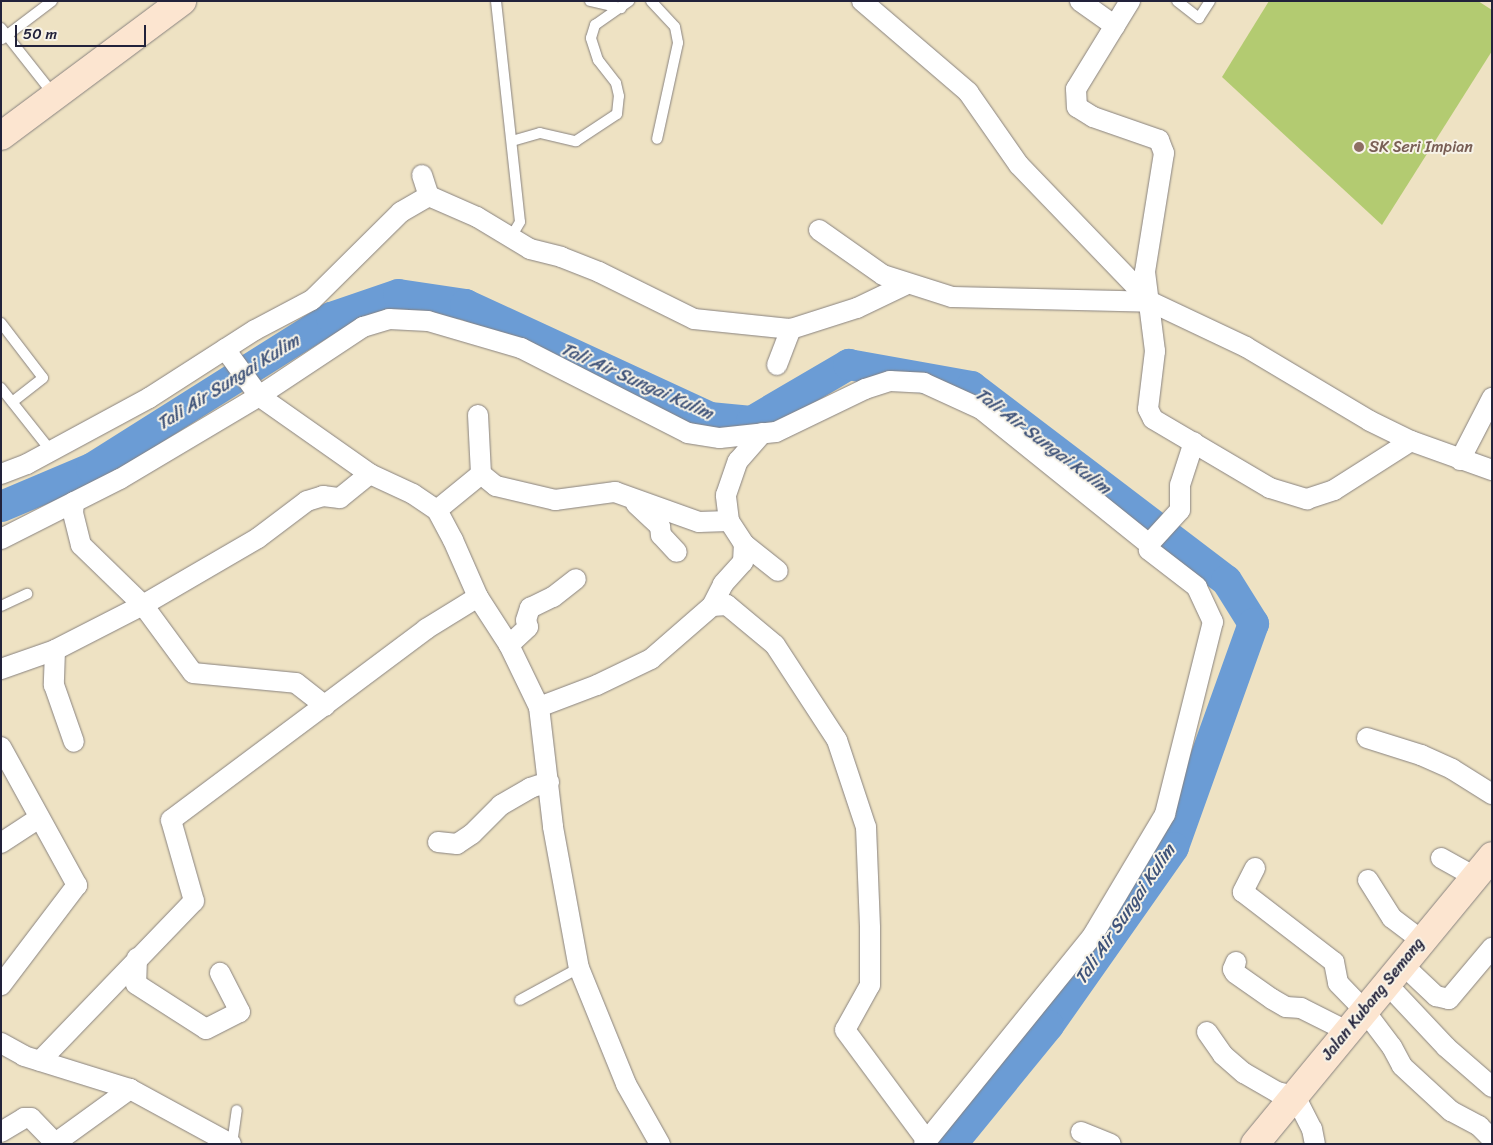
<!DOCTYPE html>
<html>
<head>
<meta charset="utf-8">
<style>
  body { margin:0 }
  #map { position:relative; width:1493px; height:1145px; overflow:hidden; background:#eee2c3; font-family:Sriracha,sans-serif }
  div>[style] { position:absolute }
  .green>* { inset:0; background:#b3cb71 }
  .river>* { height:31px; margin:-15.5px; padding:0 15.5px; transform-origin:15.5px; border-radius:15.5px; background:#6b9cd5 }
  .roads { filter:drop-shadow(0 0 1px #88827f) drop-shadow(0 0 1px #88827f) }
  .lane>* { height:10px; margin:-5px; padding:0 5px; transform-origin:5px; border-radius:5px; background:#fff }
  .street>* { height:20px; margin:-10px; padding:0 10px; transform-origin:10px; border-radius:10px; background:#fff }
  .secondary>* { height:28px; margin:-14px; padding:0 14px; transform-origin:14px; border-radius:14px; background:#fce5d0 }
  .dots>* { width:14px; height:14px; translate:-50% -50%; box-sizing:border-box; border:2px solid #f7f3e8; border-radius:50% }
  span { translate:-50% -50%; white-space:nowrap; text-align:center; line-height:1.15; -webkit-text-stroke:4px #f7f3e8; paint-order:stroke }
  .education-label { font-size:16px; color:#785e54 }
  .left { translate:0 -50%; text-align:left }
  .street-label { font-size:16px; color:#22223b }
  .water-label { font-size:18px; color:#3f5379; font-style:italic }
  .frame { position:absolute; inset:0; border:2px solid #22223b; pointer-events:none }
  .scale { position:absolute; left:15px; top:25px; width:131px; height:22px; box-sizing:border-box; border:2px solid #22223b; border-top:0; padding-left:6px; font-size:15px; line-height:18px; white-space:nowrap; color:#22223b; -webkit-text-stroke:4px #f7f3e8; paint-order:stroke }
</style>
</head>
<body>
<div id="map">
  <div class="green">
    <div style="clip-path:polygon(1269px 1px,1478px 1px,1492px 10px,1492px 51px,1382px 225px,1222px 77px)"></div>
  </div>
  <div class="river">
    <div style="left:1px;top:506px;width:98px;rotate:-22.9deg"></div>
    <div style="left:91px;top:468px;width:284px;rotate:-32.2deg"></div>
    <div style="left:331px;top:317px;width:71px;rotate:-18.9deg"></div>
    <div style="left:398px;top:294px;width:68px;rotate:8.5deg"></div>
    <div style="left:465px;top:304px;width:269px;rotate:24.8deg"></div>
    <div style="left:709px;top:417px;width:42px;rotate:5.4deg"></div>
    <div style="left:751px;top:421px;width:113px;rotate:-30.4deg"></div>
    <div style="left:848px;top:364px;width:125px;rotate:10.1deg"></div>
    <div style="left:971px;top:386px;width:320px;rotate:37.3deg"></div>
    <div style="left:1226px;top:580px;width:51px;rotate:57.9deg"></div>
    <div style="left:1253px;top:623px;width:238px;rotate:109.7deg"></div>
    <div style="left:1173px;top:847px;width:218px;rotate:125.1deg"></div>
    <div style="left:1048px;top:1025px;width:154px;rotate:129.2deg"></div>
  </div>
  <div class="roads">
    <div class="lane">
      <div style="left:496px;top:1px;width:222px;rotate:83.8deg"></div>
      <div style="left:520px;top:222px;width:17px;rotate:121deg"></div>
      <div style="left:590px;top:1px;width:32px;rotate:13deg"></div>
      <div style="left:651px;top:1px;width:35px;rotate:47deg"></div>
      <div style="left:675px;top:27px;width:16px;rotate:79deg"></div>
      <div style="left:678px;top:43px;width:98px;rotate:102.3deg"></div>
      <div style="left:1177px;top:1px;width:28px;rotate:38deg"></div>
      <div style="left:1199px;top:18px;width:20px;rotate:-57deg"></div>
      <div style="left:1px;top:28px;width:85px;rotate:51.7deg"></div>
      <div style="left:2px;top:39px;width:63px;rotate:-37.2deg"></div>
      <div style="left:512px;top:141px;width:29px;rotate:-16deg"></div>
      <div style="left:540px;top:133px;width:37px;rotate:13deg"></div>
      <div style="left:576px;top:141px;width:49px;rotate:-33.4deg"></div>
      <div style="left:617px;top:114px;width:18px;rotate:-84deg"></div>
      <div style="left:619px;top:96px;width:13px;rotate:-103deg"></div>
      <div style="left:616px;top:83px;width:29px;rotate:-128deg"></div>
      <div style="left:598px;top:60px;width:23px;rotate:-108deg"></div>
      <div style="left:591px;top:38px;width:14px;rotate:-73deg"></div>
      <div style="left:595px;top:25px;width:42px;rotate:-35.2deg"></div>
      <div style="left:1px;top:323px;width:69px;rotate:52.6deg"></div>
      <div style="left:43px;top:378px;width:39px;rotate:142deg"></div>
      <div style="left:1px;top:388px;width:80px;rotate:51.6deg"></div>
      <div style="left:1px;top:606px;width:29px;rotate:-25deg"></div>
      <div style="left:520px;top:1000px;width:67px;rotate:-28.5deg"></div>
      <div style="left:232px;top:1144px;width:34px;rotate:-82deg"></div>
    </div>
    <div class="street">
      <div style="left:862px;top:1px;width:140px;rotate:40.6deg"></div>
      <div style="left:968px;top:92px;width:89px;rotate:55.1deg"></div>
      <div style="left:1019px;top:165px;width:190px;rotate:46.1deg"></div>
      <div style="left:1151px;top:302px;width:105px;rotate:25.3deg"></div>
      <div style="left:1246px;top:347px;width:144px;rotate:30.8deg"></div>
      <div style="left:1370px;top:421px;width:46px;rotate:26deg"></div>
      <div style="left:1411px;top:441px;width:86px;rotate:19.7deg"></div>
      <div style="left:1080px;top:1px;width:43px;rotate:35.5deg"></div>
      <div style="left:1130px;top:1px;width:103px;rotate:121.5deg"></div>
      <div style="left:1076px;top:89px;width:18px;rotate:87deg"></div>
      <div style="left:1077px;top:107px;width:19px;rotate:32deg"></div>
      <div style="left:1093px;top:117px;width:70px;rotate:19.2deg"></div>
      <div style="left:1159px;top:140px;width:14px;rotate:69deg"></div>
      <div style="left:1164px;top:153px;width:121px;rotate:99.1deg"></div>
      <div style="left:1145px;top:272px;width:80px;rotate:82.8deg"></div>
      <div style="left:1155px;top:351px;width:58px;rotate:96.9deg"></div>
      <div style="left:1148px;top:409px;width:11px;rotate:63deg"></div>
      <div style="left:1153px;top:419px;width:136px;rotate:30.5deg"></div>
      <div style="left:1270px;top:488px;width:39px;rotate:17deg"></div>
      <div style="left:1307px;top:499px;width:28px;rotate:-18deg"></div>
      <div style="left:1334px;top:490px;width:91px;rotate:-32.5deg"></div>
      <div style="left:422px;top:175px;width:22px;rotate:72deg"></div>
      <div style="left:819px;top:230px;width:78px;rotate:35.1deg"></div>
      <div style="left:883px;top:275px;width:72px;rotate:17.7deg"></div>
      <div style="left:952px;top:297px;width:199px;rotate:1.4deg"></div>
      <div style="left:225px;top:349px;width:58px;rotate:54.1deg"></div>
      <div style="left:259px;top:396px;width:136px;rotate:35.1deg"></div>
      <div style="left:370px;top:474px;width:47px;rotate:24.9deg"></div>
      <div style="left:413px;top:494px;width:29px;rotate:34deg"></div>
      <div style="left:437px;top:510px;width:34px;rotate:62deg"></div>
      <div style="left:453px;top:540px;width:62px;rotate:66.3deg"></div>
      <div style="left:478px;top:597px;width:57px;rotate:57.1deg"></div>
      <div style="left:509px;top:645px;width:69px;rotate:64.2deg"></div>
      <div style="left:539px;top:707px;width:121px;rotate:83.3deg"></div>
      <div style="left:553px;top:827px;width:143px;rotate:79.6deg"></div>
      <div style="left:579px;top:968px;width:125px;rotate:67.9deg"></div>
      <div style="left:626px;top:1084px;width:69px;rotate:60.5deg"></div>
      <div style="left:777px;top:365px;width:39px;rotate:-69deg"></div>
      <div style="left:1460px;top:460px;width:70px;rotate:-62.7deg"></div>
      <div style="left:1px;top:474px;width:28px;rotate:-21deg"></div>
      <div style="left:27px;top:464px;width:139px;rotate:-28.4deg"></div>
      <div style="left:149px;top:398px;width:126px;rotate:-32.7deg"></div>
      <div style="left:255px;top:330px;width:64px;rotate:-27.8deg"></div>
      <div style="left:312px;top:300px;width:125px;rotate:-44.7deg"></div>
      <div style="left:401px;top:212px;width:32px;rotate:-30deg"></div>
      <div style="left:429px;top:196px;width:52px;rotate:23.6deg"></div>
      <div style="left:477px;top:217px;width:62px;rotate:31.1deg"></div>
      <div style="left:530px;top:249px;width:32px;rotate:14deg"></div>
      <div style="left:561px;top:257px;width:41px;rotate:21.5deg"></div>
      <div style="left:599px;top:272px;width:106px;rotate:26.3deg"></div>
      <div style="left:694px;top:319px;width:98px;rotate:5.9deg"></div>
      <div style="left:791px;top:329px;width:69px;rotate:-17.7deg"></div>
      <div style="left:857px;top:308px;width:55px;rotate:-25.6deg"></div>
      <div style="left:481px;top:474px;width:19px;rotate:39deg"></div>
      <div style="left:496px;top:486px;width:61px;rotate:13.3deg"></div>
      <div style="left:555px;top:500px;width:61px;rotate:-7.6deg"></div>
      <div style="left:615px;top:492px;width:89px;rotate:19.7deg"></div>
      <div style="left:699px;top:522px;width:30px;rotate:-2deg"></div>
      <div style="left:74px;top:502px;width:11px;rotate:95deg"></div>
      <div style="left:73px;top:513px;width:33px;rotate:76deg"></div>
      <div style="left:81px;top:545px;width:86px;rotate:44.1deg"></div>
      <div style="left:143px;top:605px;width:84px;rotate:53.7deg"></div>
      <div style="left:193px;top:673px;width:103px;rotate:5.5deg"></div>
      <div style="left:296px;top:683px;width:37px;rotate:38deg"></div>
      <div style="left:636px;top:504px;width:33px;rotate:43deg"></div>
      <div style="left:660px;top:526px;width:9px;rotate:84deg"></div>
      <div style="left:661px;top:535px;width:23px;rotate:47deg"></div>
      <div style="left:437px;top:510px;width:57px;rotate:-39.3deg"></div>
      <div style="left:481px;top:474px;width:59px;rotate:-92.9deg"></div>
      <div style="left:1px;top:539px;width:133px;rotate:-26.8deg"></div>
      <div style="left:120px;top:479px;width:162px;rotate:-30.8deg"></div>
      <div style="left:259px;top:396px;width:125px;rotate:-33.6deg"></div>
      <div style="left:363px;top:327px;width:27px;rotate:-17deg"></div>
      <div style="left:389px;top:319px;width:39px;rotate:3deg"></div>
      <div style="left:428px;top:321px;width:97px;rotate:16.2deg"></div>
      <div style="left:521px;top:348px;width:187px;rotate:27deg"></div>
      <div style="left:688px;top:433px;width:32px;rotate:9deg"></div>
      <div style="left:720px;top:438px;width:56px;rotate:-6.1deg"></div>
      <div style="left:776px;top:432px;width:99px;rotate:-25.8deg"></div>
      <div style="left:865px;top:389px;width:26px;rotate:-18deg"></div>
      <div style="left:890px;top:381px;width:34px;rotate:3deg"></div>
      <div style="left:924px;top:383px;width:63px;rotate:24.5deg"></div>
      <div style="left:981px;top:409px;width:216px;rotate:38.8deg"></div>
      <div style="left:1149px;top:544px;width:46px;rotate:-47.6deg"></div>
      <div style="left:1180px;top:510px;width:25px;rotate:-90deg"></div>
      <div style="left:1180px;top:485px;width:45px;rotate:-72deg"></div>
      <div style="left:744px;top:544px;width:43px;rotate:38.5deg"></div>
      <div style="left:712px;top:606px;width:15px;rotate:-4deg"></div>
      <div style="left:727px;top:605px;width:62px;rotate:39.8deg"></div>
      <div style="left:775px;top:645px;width:113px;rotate:56.9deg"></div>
      <div style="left:837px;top:740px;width:92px;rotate:71.6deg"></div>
      <div style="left:866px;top:827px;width:101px;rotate:87.7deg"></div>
      <div style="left:870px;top:928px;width:57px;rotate:90deg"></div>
      <div style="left:870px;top:985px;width:51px;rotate:119.1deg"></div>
      <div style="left:845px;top:1030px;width:134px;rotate:53.5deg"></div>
      <div style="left:509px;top:645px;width:26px;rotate:-43deg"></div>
      <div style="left:528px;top:627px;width:7px;rotate:-106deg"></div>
      <div style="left:526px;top:620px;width:13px;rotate:-72deg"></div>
      <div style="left:530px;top:608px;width:25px;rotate:-26deg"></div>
      <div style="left:553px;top:597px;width:29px;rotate:-38deg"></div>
      <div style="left:55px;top:650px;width:35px;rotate:92deg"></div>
      <div style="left:54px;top:685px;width:60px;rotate:70.7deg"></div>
      <div style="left:1px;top:669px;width:57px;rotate:-19.4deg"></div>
      <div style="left:55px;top:650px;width:99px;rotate:-27.1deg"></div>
      <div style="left:143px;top:605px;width:133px;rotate:-30.2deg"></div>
      <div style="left:258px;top:538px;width:61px;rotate:-37.1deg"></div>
      <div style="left:307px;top:501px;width:17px;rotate:-17deg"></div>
      <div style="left:323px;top:496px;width:17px;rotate:7deg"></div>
      <div style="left:340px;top:498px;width:38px;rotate:-39deg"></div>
      <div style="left:539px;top:707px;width:62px;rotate:-20.8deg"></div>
      <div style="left:597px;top:685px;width:60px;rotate:-25.7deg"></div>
      <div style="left:651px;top:659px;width:81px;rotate:-41deg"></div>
      <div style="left:712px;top:606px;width:25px;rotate:-63deg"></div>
      <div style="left:723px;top:584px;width:30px;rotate:-48deg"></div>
      <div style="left:743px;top:562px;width:18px;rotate:-87deg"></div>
      <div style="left:744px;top:544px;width:27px;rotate:-123deg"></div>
      <div style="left:729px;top:521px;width:26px;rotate:-97deg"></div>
      <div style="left:726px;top:495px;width:36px;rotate:-71deg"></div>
      <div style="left:738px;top:461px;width:37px;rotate:-49deg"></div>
      <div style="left:1367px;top:738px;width:57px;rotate:17.5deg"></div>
      <div style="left:1421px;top:755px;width:34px;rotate:24deg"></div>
      <div style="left:1452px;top:769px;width:47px;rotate:32deg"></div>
      <div style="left:1px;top:747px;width:158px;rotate:61.2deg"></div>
      <div style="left:77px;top:885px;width:126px;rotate:127.2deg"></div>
      <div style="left:438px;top:842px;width:19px;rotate:6deg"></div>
      <div style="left:457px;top:844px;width:18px;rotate:-34deg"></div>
      <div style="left:472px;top:834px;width:41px;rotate:-45deg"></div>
      <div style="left:501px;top:805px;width:34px;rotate:-30deg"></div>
      <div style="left:530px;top:788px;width:20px;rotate:-18deg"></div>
      <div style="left:1px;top:843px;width:45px;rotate:-33.3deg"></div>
      <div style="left:1441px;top:858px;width:38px;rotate:29deg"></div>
      <div style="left:1255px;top:868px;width:27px;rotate:117deg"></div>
      <div style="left:1243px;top:892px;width:115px;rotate:37.6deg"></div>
      <div style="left:1334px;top:962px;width:21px;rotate:79deg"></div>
      <div style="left:1338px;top:983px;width:37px;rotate:46deg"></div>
      <div style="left:1364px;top:1010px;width:46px;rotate:52.9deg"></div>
      <div style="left:1392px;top:1047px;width:21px;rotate:62deg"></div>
      <div style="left:1402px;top:1066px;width:67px;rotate:42.6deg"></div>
      <div style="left:1451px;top:1111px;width:32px;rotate:28deg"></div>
      <div style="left:1479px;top:1126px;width:18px;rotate:45deg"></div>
      <div style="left:1368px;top:880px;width:45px;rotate:57.7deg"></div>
      <div style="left:1392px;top:918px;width:36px;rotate:37deg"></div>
      <div style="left:137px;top:958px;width:26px;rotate:92deg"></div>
      <div style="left:136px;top:984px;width:83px;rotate:32.7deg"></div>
      <div style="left:206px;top:1029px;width:38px;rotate:-27deg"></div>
      <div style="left:240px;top:1012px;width:44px;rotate:-117.1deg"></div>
      <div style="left:1236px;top:962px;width:8px;rotate:113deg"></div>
      <div style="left:1233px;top:969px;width:4px;rotate:63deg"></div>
      <div style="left:1235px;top:973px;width:45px;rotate:35.1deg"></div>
      <div style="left:1272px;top:999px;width:16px;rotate:30deg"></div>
      <div style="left:1286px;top:1007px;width:15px;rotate:4deg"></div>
      <div style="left:1301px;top:1008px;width:51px;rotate:26.6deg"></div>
      <div style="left:1402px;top:964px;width:47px;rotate:43.3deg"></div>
      <div style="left:1436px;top:996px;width:13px;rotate:13deg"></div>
      <div style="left:1449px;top:999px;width:67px;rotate:-49.9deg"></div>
      <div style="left:1386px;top:983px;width:88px;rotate:46.8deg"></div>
      <div style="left:1446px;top:1047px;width:61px;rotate:41deg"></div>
      <div style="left:1207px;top:1032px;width:28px;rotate:55deg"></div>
      <div style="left:1223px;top:1055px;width:28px;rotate:41deg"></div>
      <div style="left:1244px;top:1073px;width:38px;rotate:30deg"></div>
      <div style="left:1277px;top:1092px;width:18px;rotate:13deg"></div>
      <div style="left:1295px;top:1096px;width:37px;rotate:63deg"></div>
      <div style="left:1312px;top:1129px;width:15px;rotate:79deg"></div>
      <div style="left:1px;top:1043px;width:26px;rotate:29deg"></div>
      <div style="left:24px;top:1056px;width:111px;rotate:17.3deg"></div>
      <div style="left:130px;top:1089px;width:115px;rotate:28.6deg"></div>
      <div style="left:40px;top:1061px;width:222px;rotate:-46.1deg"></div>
      <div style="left:194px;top:901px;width:84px;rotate:-105.9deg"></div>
      <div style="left:171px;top:820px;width:319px;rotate:-36.8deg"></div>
      <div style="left:426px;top:629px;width:61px;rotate:-31.6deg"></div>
      <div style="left:1px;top:1132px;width:27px;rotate:-31deg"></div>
      <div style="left:24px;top:1118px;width:7px"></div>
      <div style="left:31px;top:1118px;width:35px;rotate:46deg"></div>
      <div style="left:1081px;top:1132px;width:32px;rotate:22deg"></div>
      <div style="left:54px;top:1144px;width:94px;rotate:-35.9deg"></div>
      <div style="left:924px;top:1144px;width:269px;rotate:-51deg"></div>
      <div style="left:1093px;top:935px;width:141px;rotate:-59.2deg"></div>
      <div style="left:1165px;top:814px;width:198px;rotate:-76deg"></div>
      <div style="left:1213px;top:622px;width:38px;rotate:-115deg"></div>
      <div style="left:1197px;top:587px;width:61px;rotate:-142.4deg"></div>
      <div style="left:1149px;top:550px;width:6px;rotate:-90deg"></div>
    </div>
    <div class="secondary">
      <div style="left:1px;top:136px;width:226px;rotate:-36.7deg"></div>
      <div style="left:1255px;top:1144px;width:373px;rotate:-50.5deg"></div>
    </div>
  </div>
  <div class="dots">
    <div style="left:1359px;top:147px;background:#8d6e63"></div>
  </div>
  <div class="education-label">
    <span class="left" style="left:1369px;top:147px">SK Seri Impian</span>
  </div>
  <div class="street-label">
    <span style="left:1373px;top:999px;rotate:-51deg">Jalan Kubang Semang</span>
  </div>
  <div class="water-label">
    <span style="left:637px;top:381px;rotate:24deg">Tali Air Sungai Kulim</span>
    <span style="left:228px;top:382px;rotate:-32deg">Tali Air Sungai Kulim</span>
    <span style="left:1043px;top:441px;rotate:37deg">Tali Air Sungai Kulim</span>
    <span style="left:1125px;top:914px;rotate:-56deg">Tali Air Sungai Kulim</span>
  </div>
  <div class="frame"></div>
  <div class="scale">50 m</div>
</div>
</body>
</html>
